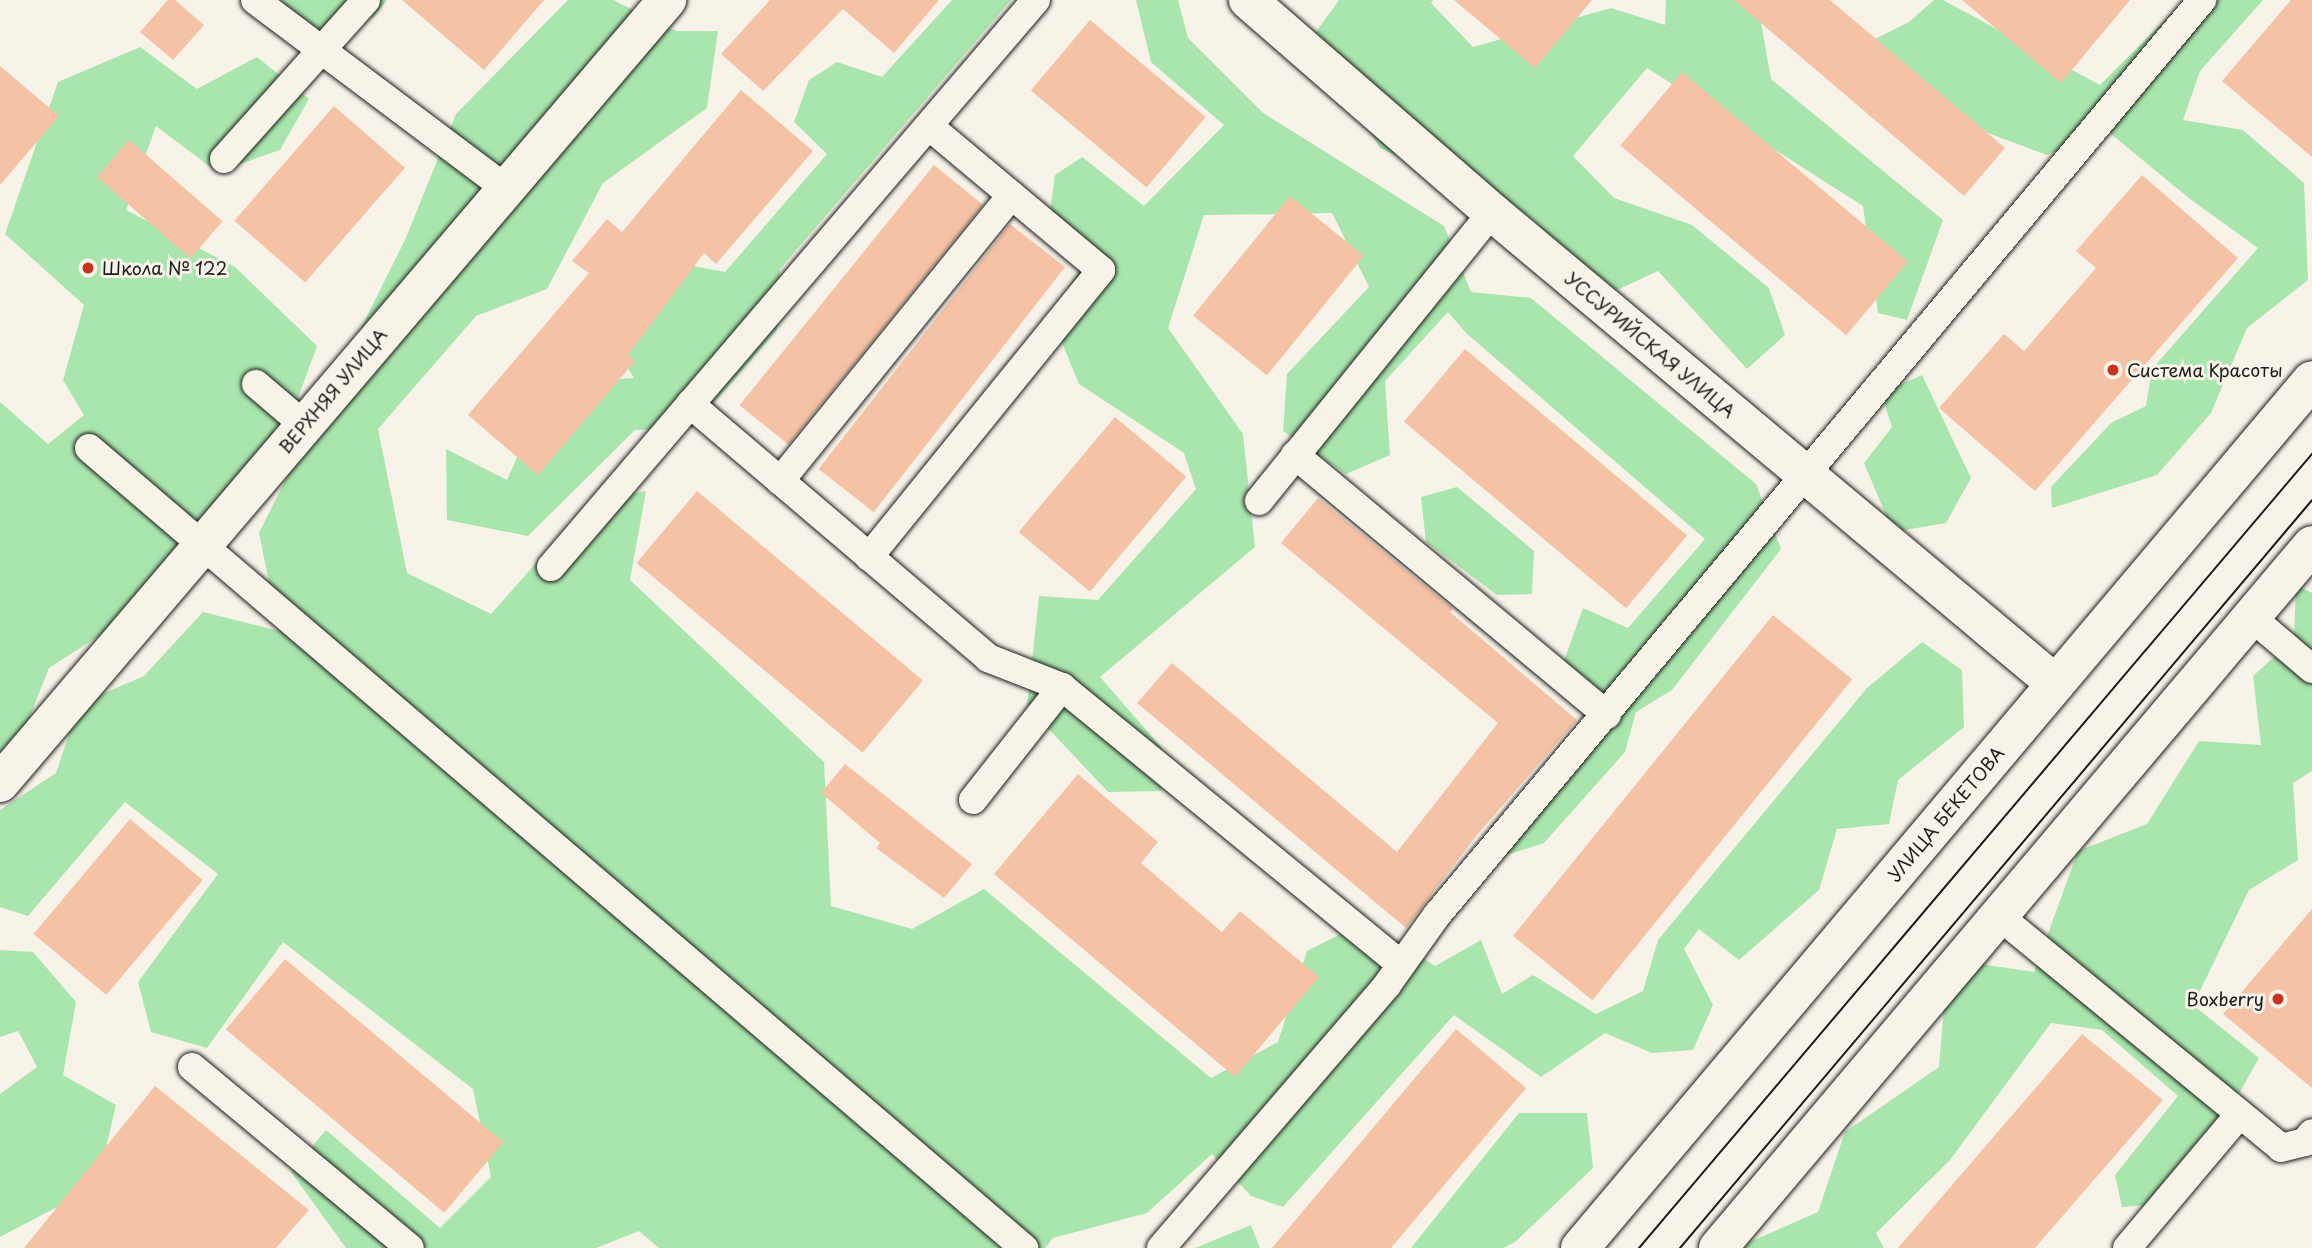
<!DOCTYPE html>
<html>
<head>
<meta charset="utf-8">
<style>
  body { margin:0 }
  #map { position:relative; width:2312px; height:1248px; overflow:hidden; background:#f7f3e8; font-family:"Playpen Sans",sans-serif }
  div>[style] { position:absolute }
  .green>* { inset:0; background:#a9e6ad }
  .building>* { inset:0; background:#f5c2a6; transform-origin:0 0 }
  .roads { filter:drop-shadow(0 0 2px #1c1c1c) drop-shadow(0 0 2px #1c1c1c) }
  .lane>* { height:28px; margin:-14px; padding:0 14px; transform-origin:14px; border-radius:14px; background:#f7f3e8 }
  .street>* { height:38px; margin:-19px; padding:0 19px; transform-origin:19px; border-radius:19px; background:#f7f3e8 }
  .secondary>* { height:38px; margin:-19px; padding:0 19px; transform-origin:19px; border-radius:19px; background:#f7f3e8 }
  .tram>* { height:2px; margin:-1px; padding:0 1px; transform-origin:1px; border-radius:1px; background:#1c1c1c }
  .dots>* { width:19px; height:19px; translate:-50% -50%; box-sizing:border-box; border:4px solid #f7f3e8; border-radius:50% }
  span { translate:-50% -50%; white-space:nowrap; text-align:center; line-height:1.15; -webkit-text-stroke:6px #f7f3e8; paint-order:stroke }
  .poi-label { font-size:18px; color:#1c1c1c }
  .left { translate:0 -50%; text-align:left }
  .right { translate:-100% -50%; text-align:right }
  .street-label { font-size:18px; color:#1c1c1c }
</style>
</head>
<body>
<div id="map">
  <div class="green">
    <div style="clip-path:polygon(277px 0,387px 0,374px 17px,305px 41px)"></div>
    <div style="clip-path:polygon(568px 0,613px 0,676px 31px,718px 31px,707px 108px,603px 183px,547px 289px,476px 316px,378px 429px,407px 573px,491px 614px,590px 502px,646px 491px,630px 580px,824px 762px,831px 906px,912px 929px,984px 889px,1211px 1078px,1278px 1042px,1307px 951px,1366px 921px,1435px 966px,1481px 940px,1502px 994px,1533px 975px,1596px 1014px,1643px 991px,1658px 940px,1867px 688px,1922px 642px,1962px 670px,1964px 727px,1898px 780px,1889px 824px,1837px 829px,1819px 890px,1739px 960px,1699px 929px,1684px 949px,1713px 1005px,1693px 1050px,1652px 1053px,1605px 1033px,1541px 1077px,1454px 1015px,1283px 1207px,1251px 1196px,1212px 1154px,1147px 1213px,1053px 1238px,1045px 1248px,659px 1248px,639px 1231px,596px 1248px,346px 1248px,291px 1172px,326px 1130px,440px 1228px,491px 1177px,473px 1089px,283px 942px,207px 1048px,151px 1032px,138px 982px,218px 874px,125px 802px,28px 916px,0 907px,0 810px,56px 773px,79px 704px,144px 676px,203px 612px,279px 631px,259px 533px,405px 240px,456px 114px)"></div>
    <div style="clip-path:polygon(952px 0,1011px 0,780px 269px,777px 330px,692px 428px,635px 430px,528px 536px,447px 520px,446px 449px,507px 480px,532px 424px,565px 382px,634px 378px,581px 295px,624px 253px,725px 272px,827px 154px,794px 122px,809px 80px,837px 62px,882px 77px)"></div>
    <div style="clip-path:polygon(1136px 0,1178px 0,1188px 38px,1263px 113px,1444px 226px,1471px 292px,1531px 298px,1756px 484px,1781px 549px,1672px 690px,1636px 712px,1625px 752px,1544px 843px,1507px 855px,1490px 827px,1589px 725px,1564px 661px,1583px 608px,1628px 628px,1705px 539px,1466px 333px,1448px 312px,1385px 381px,1390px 455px,1346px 474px,1283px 431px,1287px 374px,1369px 287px,1332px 213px,1204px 215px,1168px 328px,1243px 434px,1255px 547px,1100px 677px,1162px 748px,1161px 791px,1108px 792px,1027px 706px,1039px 596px,1098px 600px,1196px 489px,1184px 453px,1079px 384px,1051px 316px,1079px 271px,1047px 233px,1055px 175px,1082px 157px,1144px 206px,1224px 125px,1151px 62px)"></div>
    <div style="clip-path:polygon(1339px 0,1433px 0,1431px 3px,1473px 47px,1611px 8px,1665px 25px,1666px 0,1757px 0,1771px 79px,1943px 220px,1907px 320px,1878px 313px,1863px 206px,1647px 68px,1573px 156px,1614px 198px,1692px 225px,1769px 288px,1785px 335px,1747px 369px,1658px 271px,1606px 295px,1535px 221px,1380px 148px,1313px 36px)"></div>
    <div style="clip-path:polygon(1934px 0,1943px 0,2100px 85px,2185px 0,2263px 0,2200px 71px,2183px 120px,2243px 130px,2304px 183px,2308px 280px,2247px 328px,2211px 413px,2157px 475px,2052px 508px,2051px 487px,2111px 423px,2146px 406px,2152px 369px,2258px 248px,2190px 199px,2105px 129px,2047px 155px,1911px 104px,1859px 47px,1909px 22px)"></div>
    <div style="clip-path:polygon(140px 47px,197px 89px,257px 57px,309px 99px,280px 150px,217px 172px,156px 126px,126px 210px,235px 267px,317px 346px,264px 490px,133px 614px,49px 668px,17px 749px,0 758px,0 402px,48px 444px,84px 415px,63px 380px,84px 305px,5px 234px,58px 82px)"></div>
    <div style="clip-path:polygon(1922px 375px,1971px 478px,1946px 523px,1893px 532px,1864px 463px,1892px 427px,1881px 393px)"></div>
    <div style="clip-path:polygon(1457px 487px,1534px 551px,1532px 594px,1497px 595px,1426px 542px,1421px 497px)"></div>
    <div style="clip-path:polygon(2296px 585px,2312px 593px,2312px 771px,2293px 783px,2298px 860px,2249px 890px,2193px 1005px,2259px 1058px,2177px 1203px,2122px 1207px,2115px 1175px,2178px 1096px,2102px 1030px,2051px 1023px,1950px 1160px,1876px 1233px,1884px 1248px,1736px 1248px,1818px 1212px,1845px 1132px,1939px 1067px,1945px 994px,1974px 963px,2034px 972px,2078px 851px,2147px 824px,2199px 741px,2261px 745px,2253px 676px,2294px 639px)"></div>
    <div style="clip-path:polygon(0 950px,33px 952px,76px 1002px,63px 1075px,116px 1105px,97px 1186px,0 1237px,0 1094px,37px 1067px,18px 1031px,0 1037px)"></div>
    <div style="clip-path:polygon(1519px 1113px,1587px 1113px,1593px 1168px,1515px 1242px,1503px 1248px,1411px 1248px)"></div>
    <div style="clip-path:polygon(1251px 1225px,1260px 1248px,1195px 1248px)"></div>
  </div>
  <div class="building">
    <div style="clip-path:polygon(168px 0,175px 0,204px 25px,173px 60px,140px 32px)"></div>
    <div style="clip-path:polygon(402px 0,544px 0,484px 70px)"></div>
    <div style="clip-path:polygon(770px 0,939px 0,894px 53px,843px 9px,763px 91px,721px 54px)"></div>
    <div style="clip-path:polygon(1454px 0,1592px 0,1535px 68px)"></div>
    <div style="clip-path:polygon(1734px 0,1830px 0,2005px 148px,1964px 196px)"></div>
    <div style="clip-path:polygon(1962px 0,2130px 0,2061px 83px)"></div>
    <div style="clip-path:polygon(2291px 0,2312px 0,2312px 157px,2222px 81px)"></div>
    <div style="left:1090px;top:20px;width:151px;height:92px;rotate:40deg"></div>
    <div style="clip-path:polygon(0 66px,59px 116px,0 185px)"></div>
    <div style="left:1682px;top:72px;width:295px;height:96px;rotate:40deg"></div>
    <div style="clip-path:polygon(741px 90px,813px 151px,716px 264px,704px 253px,628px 355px,635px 361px,538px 475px,468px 415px,589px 273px,572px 261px,607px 219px,622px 232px)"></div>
    <div style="left:334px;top:106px;width:94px;height:152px;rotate:41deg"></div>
    <div style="left:129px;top:140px;width:124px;height:49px;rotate:41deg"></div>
    <div style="left:934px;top:165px;width:63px;height:309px;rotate:39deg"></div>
    <div style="clip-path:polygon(2142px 175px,2238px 258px,2035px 491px,1939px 408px,2004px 334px,2024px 351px,2096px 268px,2076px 251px)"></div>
    <div style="left:1290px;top:196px;width:95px;height:154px;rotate:39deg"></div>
    <div style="left:1010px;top:224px;width:70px;height:311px;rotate:38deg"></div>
    <div style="left:1465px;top:349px;width:290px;height:95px;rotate:40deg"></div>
    <div style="left:1115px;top:417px;width:93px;height:150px;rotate:40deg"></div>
    <div style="left:697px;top:491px;width:295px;height:94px;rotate:40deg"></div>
    <div style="clip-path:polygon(1318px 498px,1453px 609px,1450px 612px,1577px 720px,1476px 836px,1406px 928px,1137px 703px,1172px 663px,1397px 852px,1498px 723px,1281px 543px)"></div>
    <div style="left:1773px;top:615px;width:102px;height:413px;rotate:39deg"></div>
    <div style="clip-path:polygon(845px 764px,972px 864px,944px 898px,876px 848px,880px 843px,821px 793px)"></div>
    <div style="clip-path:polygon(1078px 774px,1158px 842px,1141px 863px,1222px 932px,1240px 911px,1319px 977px,1235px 1077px,994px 874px)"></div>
    <div style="left:130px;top:819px;width:95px;height:150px;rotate:40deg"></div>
    <div style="clip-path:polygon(2312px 909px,2312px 1088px,2223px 1014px)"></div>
    <div style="left:285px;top:959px;width:285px;height:92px;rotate:40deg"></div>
    <div style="clip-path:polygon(1456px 1029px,1526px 1088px,1391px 1248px,1272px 1248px)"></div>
    <div style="clip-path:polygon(2082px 1034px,2163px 1100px,2035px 1248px,1898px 1248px)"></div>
    <div style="clip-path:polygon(155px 1086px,309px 1210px,276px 1248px,24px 1248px)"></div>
  </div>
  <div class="roads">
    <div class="lane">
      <div style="left:255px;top:0;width:313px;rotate:36.9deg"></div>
      <div style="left:224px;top:159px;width:213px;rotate:-48.2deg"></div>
      <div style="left:256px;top:384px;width:63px;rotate:40.5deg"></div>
      <div style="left:690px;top:404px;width:392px;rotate:40.4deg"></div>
      <div style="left:988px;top:658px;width:79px;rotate:21.4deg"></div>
      <div style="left:89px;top:448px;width:1231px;rotate:40.55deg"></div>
      <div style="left:1295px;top:455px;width:406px;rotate:39.8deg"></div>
      <div style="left:780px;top:481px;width:368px;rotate:-51deg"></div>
      <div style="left:1259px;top:501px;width:371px;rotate:-51.1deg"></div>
      <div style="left:869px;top:557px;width:369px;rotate:-51deg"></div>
      <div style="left:1101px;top:270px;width:224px;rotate:-140.1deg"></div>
      <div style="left:551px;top:567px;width:746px;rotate:-49.46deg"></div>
      <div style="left:2251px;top:617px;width:80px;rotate:40.4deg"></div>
      <div style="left:973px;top:800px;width:144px;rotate:-51.8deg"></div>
      <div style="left:1062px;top:687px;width:438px;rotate:39.3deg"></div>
      <div style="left:1999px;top:916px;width:365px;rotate:39.4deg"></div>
      <div style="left:2281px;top:1148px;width:25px;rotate:-14deg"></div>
      <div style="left:2305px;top:1142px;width:11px;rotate:-52deg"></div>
      <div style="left:192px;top:1067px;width:283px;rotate:39.7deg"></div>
      <div style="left:1161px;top:1248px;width:347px;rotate:-49.3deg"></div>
      <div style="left:1387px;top:985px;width:86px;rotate:-54.5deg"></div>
      <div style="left:1437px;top:915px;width:1193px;rotate:-50.1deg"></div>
      <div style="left:2127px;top:1248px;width:175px;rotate:-49.9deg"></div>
    </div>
    <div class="street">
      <div style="left:1248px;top:0;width:323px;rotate:41deg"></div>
      <div style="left:1492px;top:212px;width:735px;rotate:39.93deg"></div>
      <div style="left:0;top:783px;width:1029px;rotate:-49.57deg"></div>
    </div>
    <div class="secondary">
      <div style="left:1580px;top:1248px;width:1135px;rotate:-49.86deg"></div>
      <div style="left:1718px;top:1248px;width:920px;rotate:-49.8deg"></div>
    </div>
  </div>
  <div class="tram">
    <div style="left:1639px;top:1248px;width:1041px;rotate:-49.72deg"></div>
    <div style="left:1680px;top:1248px;width:979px;rotate:-49.8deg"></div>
  </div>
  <div class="dots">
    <div style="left:88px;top:268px;background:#c8321e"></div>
    <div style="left:2113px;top:370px;background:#c8321e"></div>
    <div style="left:2278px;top:999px;background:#c8321e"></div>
  </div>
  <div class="poi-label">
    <span class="left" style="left:102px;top:268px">Школа № 122</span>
    <span class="left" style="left:2127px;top:370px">Система Красоты</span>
    <span class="right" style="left:2264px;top:999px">Boxberry</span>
  </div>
  <div class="street-label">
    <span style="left:1650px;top:345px;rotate:40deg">УССУРИЙСКАЯ УЛИЦА</span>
    <span style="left:333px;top:391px;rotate:-50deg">ВЕРХНЯЯ УЛИЦА</span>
    <span style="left:1946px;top:814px;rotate:-50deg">УЛИЦА БЕКЕТОВА</span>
  </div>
</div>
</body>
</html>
